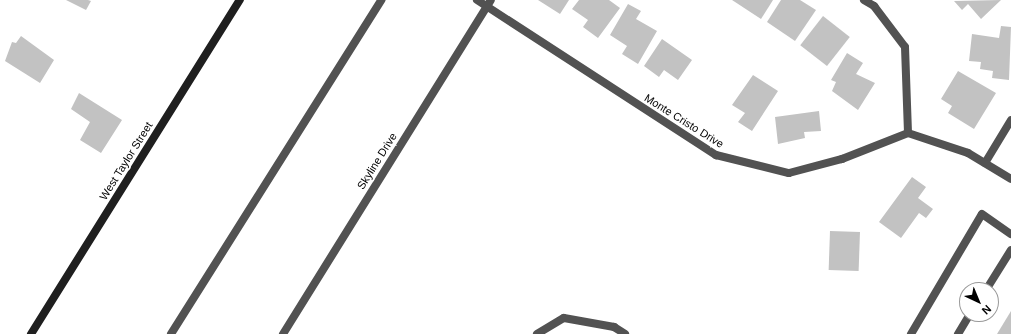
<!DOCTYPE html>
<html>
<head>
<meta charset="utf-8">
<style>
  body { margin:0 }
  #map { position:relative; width:1011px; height:334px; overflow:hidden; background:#fff; font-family:Helvetica,sans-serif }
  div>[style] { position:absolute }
  .building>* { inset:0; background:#c2c2c2; transform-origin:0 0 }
  .service>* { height:8px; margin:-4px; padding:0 4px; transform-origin:4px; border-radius:4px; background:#525252 }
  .minor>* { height:8px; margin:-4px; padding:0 4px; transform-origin:4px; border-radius:4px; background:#525252 }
  .secondary>* { height:8px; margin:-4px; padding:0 4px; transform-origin:4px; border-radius:4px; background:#1f1f1f }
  span { translate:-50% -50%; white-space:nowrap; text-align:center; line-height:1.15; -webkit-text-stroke:3.5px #fff; paint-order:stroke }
  .street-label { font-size:11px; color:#000 }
  .north { position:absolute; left:959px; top:282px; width:40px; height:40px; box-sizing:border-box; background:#fff; border:1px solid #999; border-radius:50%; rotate:136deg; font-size:11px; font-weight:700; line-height:16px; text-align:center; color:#000 }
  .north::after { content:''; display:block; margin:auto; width:14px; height:18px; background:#000; clip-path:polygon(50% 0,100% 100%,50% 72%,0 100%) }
</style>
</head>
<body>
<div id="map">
  <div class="building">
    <div style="clip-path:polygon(66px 0,88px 0,91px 1px,86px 10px)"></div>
    <div style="clip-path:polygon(538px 0,569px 0,560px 14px)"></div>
    <div style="clip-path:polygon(579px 0,609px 0,620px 8px,598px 38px,583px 27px,588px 20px,572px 9px)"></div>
    <div style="clip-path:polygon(732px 0,773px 0,761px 19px)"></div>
    <div style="clip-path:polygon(781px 0,800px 0,816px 10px,795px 41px,767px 22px)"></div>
    <div style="clip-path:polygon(1001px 0,981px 19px,968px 4px,962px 10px,954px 1px)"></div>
    <div style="clip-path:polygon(628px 4px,641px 11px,636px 19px,657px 31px,638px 64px,622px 54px,627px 46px,610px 35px)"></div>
    <div style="left:823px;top:16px;width:34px;height:37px;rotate:38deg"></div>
    <div style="clip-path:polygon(1001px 26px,1011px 27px,1009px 80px,992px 78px,993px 71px,980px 69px,981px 62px,969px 61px,972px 34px,999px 38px)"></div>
    <div style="clip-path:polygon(21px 36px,54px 60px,40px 83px,5px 61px,12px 42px,16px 43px)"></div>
    <div style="clip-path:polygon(662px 39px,692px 60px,678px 80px,664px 70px,659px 77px,644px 66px)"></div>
    <div style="clip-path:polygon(847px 53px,863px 63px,856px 74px,875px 83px,858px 110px,832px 91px,836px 82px,831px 80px)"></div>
    <div style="clip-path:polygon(958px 71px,996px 93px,974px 129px,948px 113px,952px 106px,941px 99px)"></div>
    <div style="clip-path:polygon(753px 75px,778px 91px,752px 131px,738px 122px,745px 113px,732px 105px)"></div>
    <div style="clip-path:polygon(79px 93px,122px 120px,101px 153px,80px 140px,90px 122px,71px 109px)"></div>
    <div style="clip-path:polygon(819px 111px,821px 131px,804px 132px,805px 138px,778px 144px,775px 117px)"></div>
    <div style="clip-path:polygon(912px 177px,926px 187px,918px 198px,933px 209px,926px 218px,919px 213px,901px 238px,879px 222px)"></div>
    <div style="left:830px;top:231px;width:30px;height:39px;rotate:2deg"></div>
    <div style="clip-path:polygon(1011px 311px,1011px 334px,997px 334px)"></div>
  </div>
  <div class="service">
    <div style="left:985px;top:163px;width:50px;rotate:-58.8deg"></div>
    <div style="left:986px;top:290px;width:47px;rotate:-58deg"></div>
    <div style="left:171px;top:334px;width:395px;rotate:-57.8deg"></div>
    <div style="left:911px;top:334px;width:139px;rotate:-59.4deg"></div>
    <div style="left:982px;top:214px;width:35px;rotate:35deg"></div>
    <div style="left:958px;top:334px;width:23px;rotate:-59deg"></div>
  </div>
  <div class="minor">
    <div style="left:477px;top:0;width:285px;rotate:33deg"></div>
    <div style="left:716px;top:155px;width:75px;rotate:13.9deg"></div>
    <div style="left:789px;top:173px;width:55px;rotate:-14.8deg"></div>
    <div style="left:842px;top:159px;width:71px;rotate:-21.5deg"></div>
    <div style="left:908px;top:133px;width:63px;rotate:18.4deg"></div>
    <div style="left:968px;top:153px;width:50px;rotate:31.2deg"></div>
    <div style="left:864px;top:0;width:12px;rotate:31deg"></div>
    <div style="left:874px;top:6px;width:51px;rotate:52.9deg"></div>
    <div style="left:905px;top:47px;width:86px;rotate:88deg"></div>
    <div style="left:283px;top:334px;width:393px;rotate:-58.1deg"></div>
    <div style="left:537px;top:334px;width:31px;rotate:-31deg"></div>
    <div style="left:564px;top:318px;width:51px;rotate:10.2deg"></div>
    <div style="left:614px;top:327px;width:13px;rotate:32deg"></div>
  </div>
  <div class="secondary">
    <div style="left:31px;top:334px;width:394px;rotate:-58deg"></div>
  </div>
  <div class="street-label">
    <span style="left:684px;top:121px;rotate:32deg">Monte Cristo Drive</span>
    <span style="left:126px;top:161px;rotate:-58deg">West Taylor Street</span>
    <span style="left:377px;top:161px;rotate:-58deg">Skyline Drive</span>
  </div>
  <div class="north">N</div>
</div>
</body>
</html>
